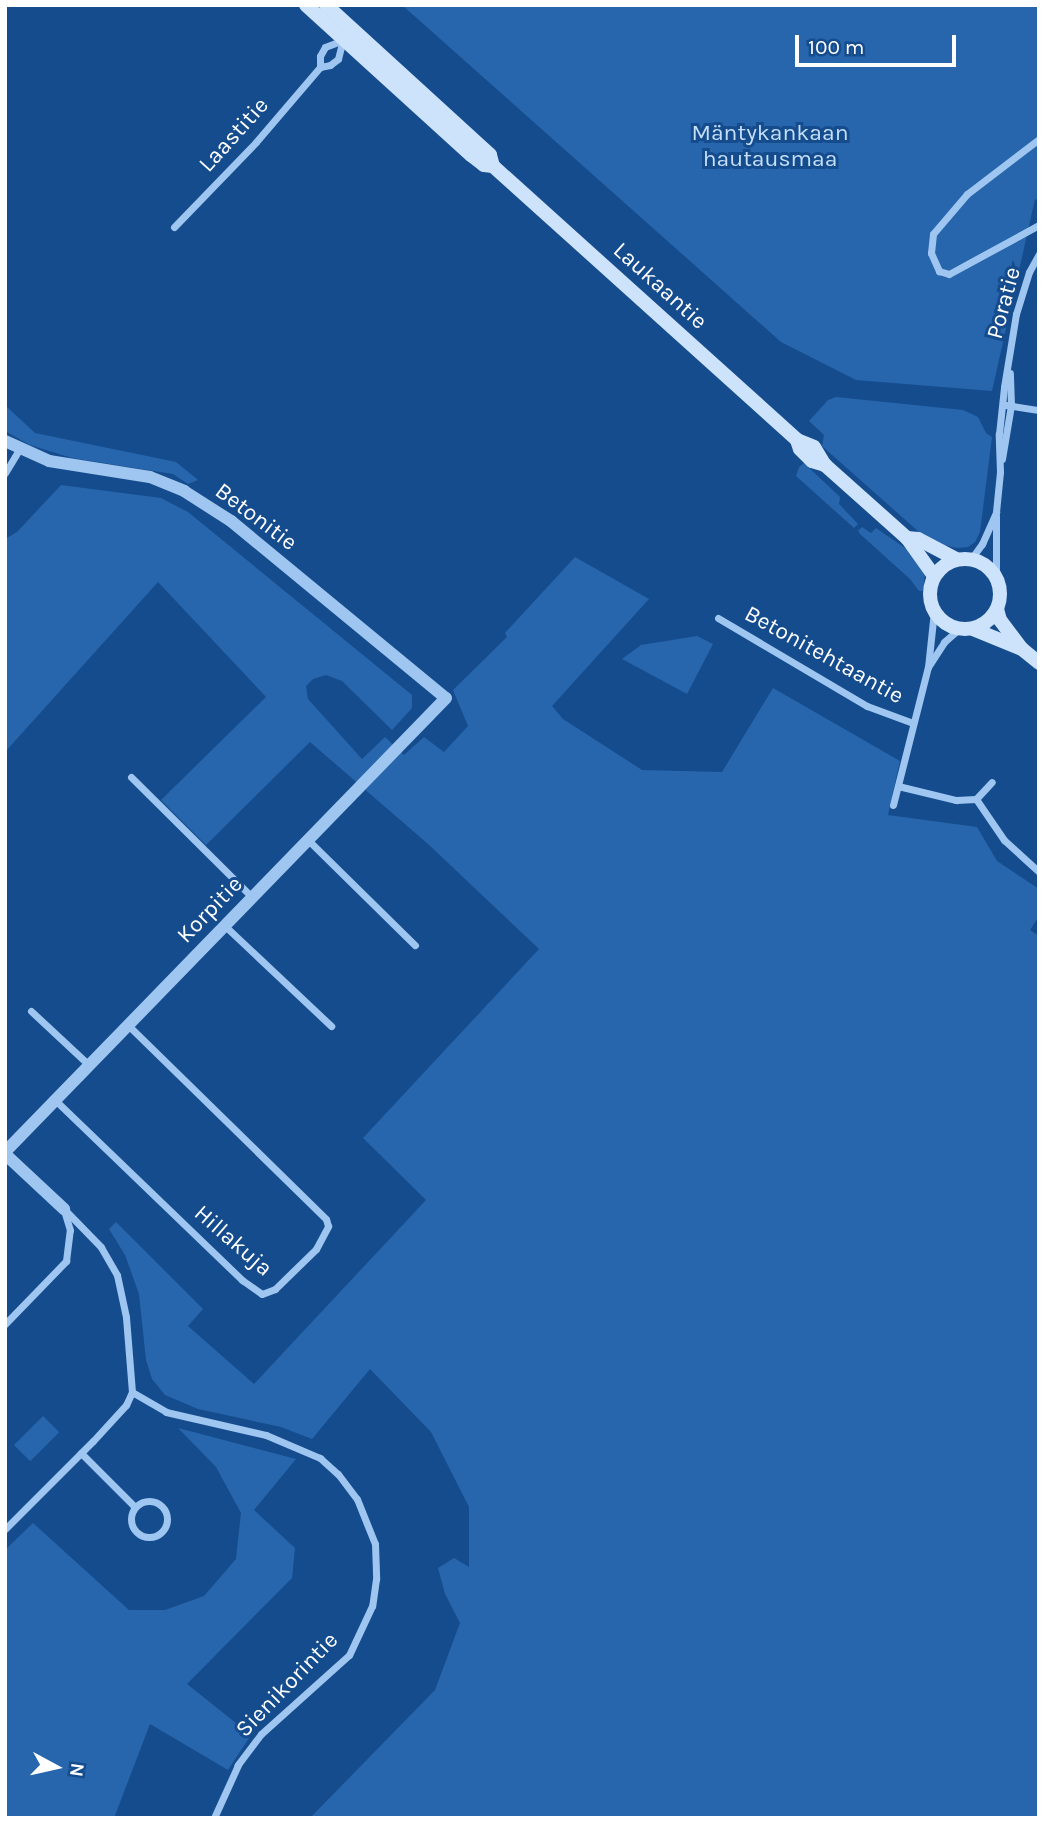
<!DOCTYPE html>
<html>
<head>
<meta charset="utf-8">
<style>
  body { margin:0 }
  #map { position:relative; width:1044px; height:1823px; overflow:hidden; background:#154c8d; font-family:Karla,sans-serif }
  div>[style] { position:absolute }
  .green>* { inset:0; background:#2766ac; transform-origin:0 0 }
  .minor>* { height:7px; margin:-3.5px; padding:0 3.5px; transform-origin:3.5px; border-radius:3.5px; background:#9fc6f0 }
  .minor>.ring { margin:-3.5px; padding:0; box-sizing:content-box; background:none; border:7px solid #9fc6f0; border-radius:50% }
  .tertiary>* { height:12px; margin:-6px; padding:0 6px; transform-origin:6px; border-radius:6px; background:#9fc6f0 }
  .secondary>* { height:14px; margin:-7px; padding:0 7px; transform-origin:7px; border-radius:7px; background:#cde2fb }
  .secondary>.ring { margin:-7px; padding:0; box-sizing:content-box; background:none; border:14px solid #cde2fb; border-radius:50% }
  span { translate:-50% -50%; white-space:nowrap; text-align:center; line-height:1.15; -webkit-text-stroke:6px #154c8d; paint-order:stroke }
  .park-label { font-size:23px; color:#c6dffb }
  .street-label { font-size:23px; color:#fff }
  .frame { position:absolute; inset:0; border:7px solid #fff; pointer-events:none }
  .north { position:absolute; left:21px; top:1732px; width:70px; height:70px; -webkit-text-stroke:5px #154c8d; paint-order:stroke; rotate:98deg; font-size:19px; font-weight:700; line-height:28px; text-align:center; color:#fff }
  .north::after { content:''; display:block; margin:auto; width:24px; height:32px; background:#fff; clip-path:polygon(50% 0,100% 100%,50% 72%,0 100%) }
  .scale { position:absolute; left:795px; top:35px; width:161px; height:32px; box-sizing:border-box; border:4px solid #fff; border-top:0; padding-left:9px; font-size:21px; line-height:24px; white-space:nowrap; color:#fff; -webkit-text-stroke:5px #154c8d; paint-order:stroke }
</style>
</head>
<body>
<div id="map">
  <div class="green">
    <div style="clip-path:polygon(402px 5px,1039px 5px,1039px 201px,1035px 199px,992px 391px,856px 380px,781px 342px)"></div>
    <div style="clip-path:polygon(836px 397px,963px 410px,978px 417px,986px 433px,992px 437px,980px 532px,975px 542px,968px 547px,957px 548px,943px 545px,919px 532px,822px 446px,824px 435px,809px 421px,828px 400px)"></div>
    <div style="clip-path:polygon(5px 405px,35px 433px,176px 462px,198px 480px,188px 484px,173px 474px,72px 458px,30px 445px,5px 431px)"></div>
    <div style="clip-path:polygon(804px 463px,840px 497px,839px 504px,858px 524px,854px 528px,796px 476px,799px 467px)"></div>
    <div style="clip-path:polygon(61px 485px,161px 498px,188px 512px,412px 695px,412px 708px,392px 730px,342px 681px,326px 675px,313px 679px,306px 686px,308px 699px,362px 759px,385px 737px,404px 755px,424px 737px,444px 752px,468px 726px,453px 690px,507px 637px,505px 633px,575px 557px,649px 599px,552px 706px,563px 719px,642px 770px,722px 772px,773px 688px,900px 761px,888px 815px,977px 827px,997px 861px,1039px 889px,1039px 916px,1030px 930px,1039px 936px,1039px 1818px,310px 1818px,435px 1690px,460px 1623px,445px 1594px,438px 1568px,454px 1558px,469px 1567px,469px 1507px,431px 1432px,370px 1369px,312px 1439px,281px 1427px,198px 1409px,165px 1395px,152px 1379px,146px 1360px,139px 1294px,125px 1255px,109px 1229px,116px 1222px,203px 1309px,188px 1326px,254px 1384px,426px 1200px,363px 1138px,539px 949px,428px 844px,310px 742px,206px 845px,161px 800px,266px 697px,158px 582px,5px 752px,5px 539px,17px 532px)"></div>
    <div style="clip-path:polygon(862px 527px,871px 533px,876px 528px,908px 550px,925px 573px,923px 591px,919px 591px,910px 579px,860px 534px,858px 531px)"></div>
    <div style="clip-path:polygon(697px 636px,713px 644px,687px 694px,622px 659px,641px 645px)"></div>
    <div style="left:43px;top:1416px;width:23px;height:41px;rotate:45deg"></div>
    <div style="clip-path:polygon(178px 1428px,296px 1459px,254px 1510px,295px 1548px,292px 1578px,187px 1684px,251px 1735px,228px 1770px,150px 1724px,114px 1818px,5px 1818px,5px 1550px,33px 1523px,129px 1610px,165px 1610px,204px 1596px,236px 1559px,241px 1513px,216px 1467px)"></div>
  </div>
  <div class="minor">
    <div style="left:320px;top:67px;width:10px;rotate:-11deg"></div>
    <div style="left:330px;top:65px;width:10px;rotate:-37deg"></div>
    <div style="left:338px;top:59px;width:21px;rotate:-76deg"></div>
    <div style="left:1039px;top:139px;width:91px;rotate:142.6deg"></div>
    <div style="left:967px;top:194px;width:52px;rotate:130.4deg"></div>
    <div style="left:933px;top:234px;width:19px;rotate:96deg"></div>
    <div style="left:931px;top:253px;width:20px;rotate:66deg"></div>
    <div style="left:939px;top:271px;width:10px;rotate:17deg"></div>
    <div style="left:949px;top:274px;width:102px;rotate:-28.6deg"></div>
    <div style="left:174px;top:227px;width:118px;rotate:-46deg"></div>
    <div style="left:256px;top:142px;width:99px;rotate:-49.5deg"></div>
    <div style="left:320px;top:67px;width:11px;rotate:-90deg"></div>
    <div style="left:320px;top:56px;width:10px;rotate:-61deg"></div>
    <div style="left:325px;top:47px;width:19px;rotate:-21deg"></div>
    <div style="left:1006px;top:405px;width:33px;rotate:9deg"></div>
    <div style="left:1002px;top:459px;width:55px;rotate:-80.5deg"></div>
    <div style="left:1011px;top:405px;width:32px;rotate:-92deg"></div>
    <div style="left:5px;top:473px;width:27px;rotate:-59deg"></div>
    <div style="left:971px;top:559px;width:19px;rotate:-54deg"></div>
    <div style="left:982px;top:544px;width:35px;rotate:-66deg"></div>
    <div style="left:996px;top:512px;width:40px;rotate:-84.3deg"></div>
    <div style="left:1000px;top:472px;width:38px;rotate:-92deg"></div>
    <div style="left:999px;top:434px;width:47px;rotate:-83.9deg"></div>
    <div style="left:1004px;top:387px;width:74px;rotate:-80.7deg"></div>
    <div style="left:1016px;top:314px;width:44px;rotate:-72.8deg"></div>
    <div style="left:1029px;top:272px;width:21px;rotate:-61deg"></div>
    <div style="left:996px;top:576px;width:60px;rotate:-90deg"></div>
    <div style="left:718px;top:618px;width:173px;rotate:30.6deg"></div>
    <div style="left:867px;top:706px;width:49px;rotate:20.3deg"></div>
    <div style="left:928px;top:667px;width:30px;rotate:-57deg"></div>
    <div style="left:944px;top:642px;width:20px;rotate:-41deg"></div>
    <div style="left:131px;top:777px;width:170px;rotate:44.8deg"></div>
    <div style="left:898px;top:786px;width:60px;rotate:13.6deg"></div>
    <div style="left:956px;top:800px;width:20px;rotate:-3deg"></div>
    <div style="left:976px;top:799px;width:23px;rotate:-47deg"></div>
    <div style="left:976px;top:799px;width:50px;rotate:55.7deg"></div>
    <div style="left:1004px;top:840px;width:47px;rotate:42.4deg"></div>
    <div style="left:893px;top:805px;width:142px;rotate:-75.8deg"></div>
    <div style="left:928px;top:667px;width:56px;rotate:-83.9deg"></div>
    <div style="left:308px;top:840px;width:150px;rotate:44.5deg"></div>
    <div style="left:225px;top:926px;width:146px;rotate:43.3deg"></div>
    <div style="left:31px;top:1011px;width:79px;rotate:43deg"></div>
    <div style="left:55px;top:1100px;width:260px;rotate:43.9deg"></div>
    <div style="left:242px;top:1280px;width:24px;rotate:35deg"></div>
    <div style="left:262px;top:1294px;width:14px;rotate:-21deg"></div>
    <div style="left:275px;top:1289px;width:57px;rotate:-44.3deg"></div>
    <div style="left:316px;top:1249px;width:26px;rotate:-62deg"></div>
    <div style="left:328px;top:1226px;width:7px;rotate:-106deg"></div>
    <div style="left:326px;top:1219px;width:277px;rotate:-135.6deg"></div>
    <div style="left:5px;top:1324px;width:88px;rotate:-45.9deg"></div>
    <div style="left:66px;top:1261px;width:31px;rotate:-83deg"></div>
    <div style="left:70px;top:1230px;width:21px;rotate:-107deg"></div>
    <div style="left:132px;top:1392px;width:39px;rotate:30deg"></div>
    <div style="left:166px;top:1412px;width:103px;rotate:13deg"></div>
    <div style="left:266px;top:1435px;width:59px;rotate:23.1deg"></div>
    <div style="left:320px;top:1458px;width:24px;rotate:42deg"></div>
    <div style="left:338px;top:1474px;width:31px;rotate:53deg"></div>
    <div style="left:357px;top:1499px;width:48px;rotate:68.2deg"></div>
    <div style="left:375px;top:1544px;width:35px;rotate:88deg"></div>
    <div style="left:376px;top:1579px;width:27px;rotate:98deg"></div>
    <div style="left:372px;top:1606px;width:54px;rotate:115.1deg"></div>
    <div style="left:349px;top:1655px;width:118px;rotate:138.1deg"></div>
    <div style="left:261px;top:1734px;width:39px;rotate:127deg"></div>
    <div style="left:238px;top:1765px;width:58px;rotate:114.4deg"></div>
    <div style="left:81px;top:1453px;width:76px;rotate:45deg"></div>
    <div class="ring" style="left:131px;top:1501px;width:29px;height:29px"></div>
    <div style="left:5px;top:1529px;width:124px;rotate:-45deg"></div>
    <div style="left:93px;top:1441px;width:49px;rotate:-47.5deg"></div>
    <div style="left:126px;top:1405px;width:14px;rotate:-65deg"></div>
    <div style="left:132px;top:1392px;width:75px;rotate:-94.6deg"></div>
    <div style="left:126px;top:1317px;width:43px;rotate:-102.1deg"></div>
    <div style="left:117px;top:1275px;width:32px;rotate:-120deg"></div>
    <div style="left:101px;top:1247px;width:53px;rotate:-134.2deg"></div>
  </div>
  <div class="tertiary">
    <div style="left:5px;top:441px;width:48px;rotate:24.4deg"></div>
    <div style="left:49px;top:461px;width:102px;rotate:9deg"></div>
    <div style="left:150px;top:477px;width:37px;rotate:22deg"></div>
    <div style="left:184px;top:491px;width:56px;rotate:32.6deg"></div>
    <div style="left:231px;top:521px;width:278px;rotate:39.5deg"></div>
    <div style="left:446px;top:698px;width:633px;rotate:134.17deg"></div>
    <div style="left:5px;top:1154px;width:81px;rotate:43deg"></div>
  </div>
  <div class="secondary">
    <div style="left:306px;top:5px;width:223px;rotate:42.3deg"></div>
    <div style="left:471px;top:155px;width:16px;rotate:38deg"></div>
    <div style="left:484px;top:165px;width:9px;rotate:6deg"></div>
    <div style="left:326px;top:5px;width:222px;rotate:42.4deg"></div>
    <div style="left:490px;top:155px;width:11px;rotate:75deg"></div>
    <div style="left:493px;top:166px;width:409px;rotate:42deg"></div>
    <div style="left:797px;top:440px;width:18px;rotate:22deg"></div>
    <div style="left:814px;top:447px;width:21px;rotate:59deg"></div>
    <div style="left:797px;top:440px;width:9px;rotate:72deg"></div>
    <div style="left:800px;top:449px;width:17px;rotate:45deg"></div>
    <div style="left:812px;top:461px;width:14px;rotate:17deg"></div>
    <div style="left:825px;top:465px;width:110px;rotate:41.7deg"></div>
    <div style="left:907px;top:538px;width:47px;rotate:54.6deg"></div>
    <div style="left:907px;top:538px;width:11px;rotate:5deg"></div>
    <div style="left:918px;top:539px;width:43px;rotate:27.8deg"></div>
    <div class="ring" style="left:930px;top:559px;width:56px;height:56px"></div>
    <div style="left:997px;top:609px;width:11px;rotate:75deg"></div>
    <div style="left:1000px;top:620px;width:36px;rotate:53deg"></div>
    <div style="left:1022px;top:649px;width:22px;rotate:39deg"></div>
    <div style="left:973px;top:629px;width:53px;rotate:22.2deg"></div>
  </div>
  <div class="park-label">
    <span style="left:770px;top:146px">Mäntykankaan<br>hautausmaa</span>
  </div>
  <div class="street-label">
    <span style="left:234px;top:135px;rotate:-48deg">Laastitie</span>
    <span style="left:660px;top:286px;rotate:42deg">Laukaantie</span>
    <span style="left:1004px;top:303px;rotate:-75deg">Poratie</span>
    <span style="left:256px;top:517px;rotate:37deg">Betonitie</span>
    <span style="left:824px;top:655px;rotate:29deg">Betonitehtaantie</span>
    <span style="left:210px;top:910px;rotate:-46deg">Korpitie</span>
    <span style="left:233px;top:1241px;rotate:41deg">Hillakuja</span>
    <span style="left:287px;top:1685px;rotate:-46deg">Sienikorintie</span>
  </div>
  <div class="frame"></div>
  <div class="north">N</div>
  <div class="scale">100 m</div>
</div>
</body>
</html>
